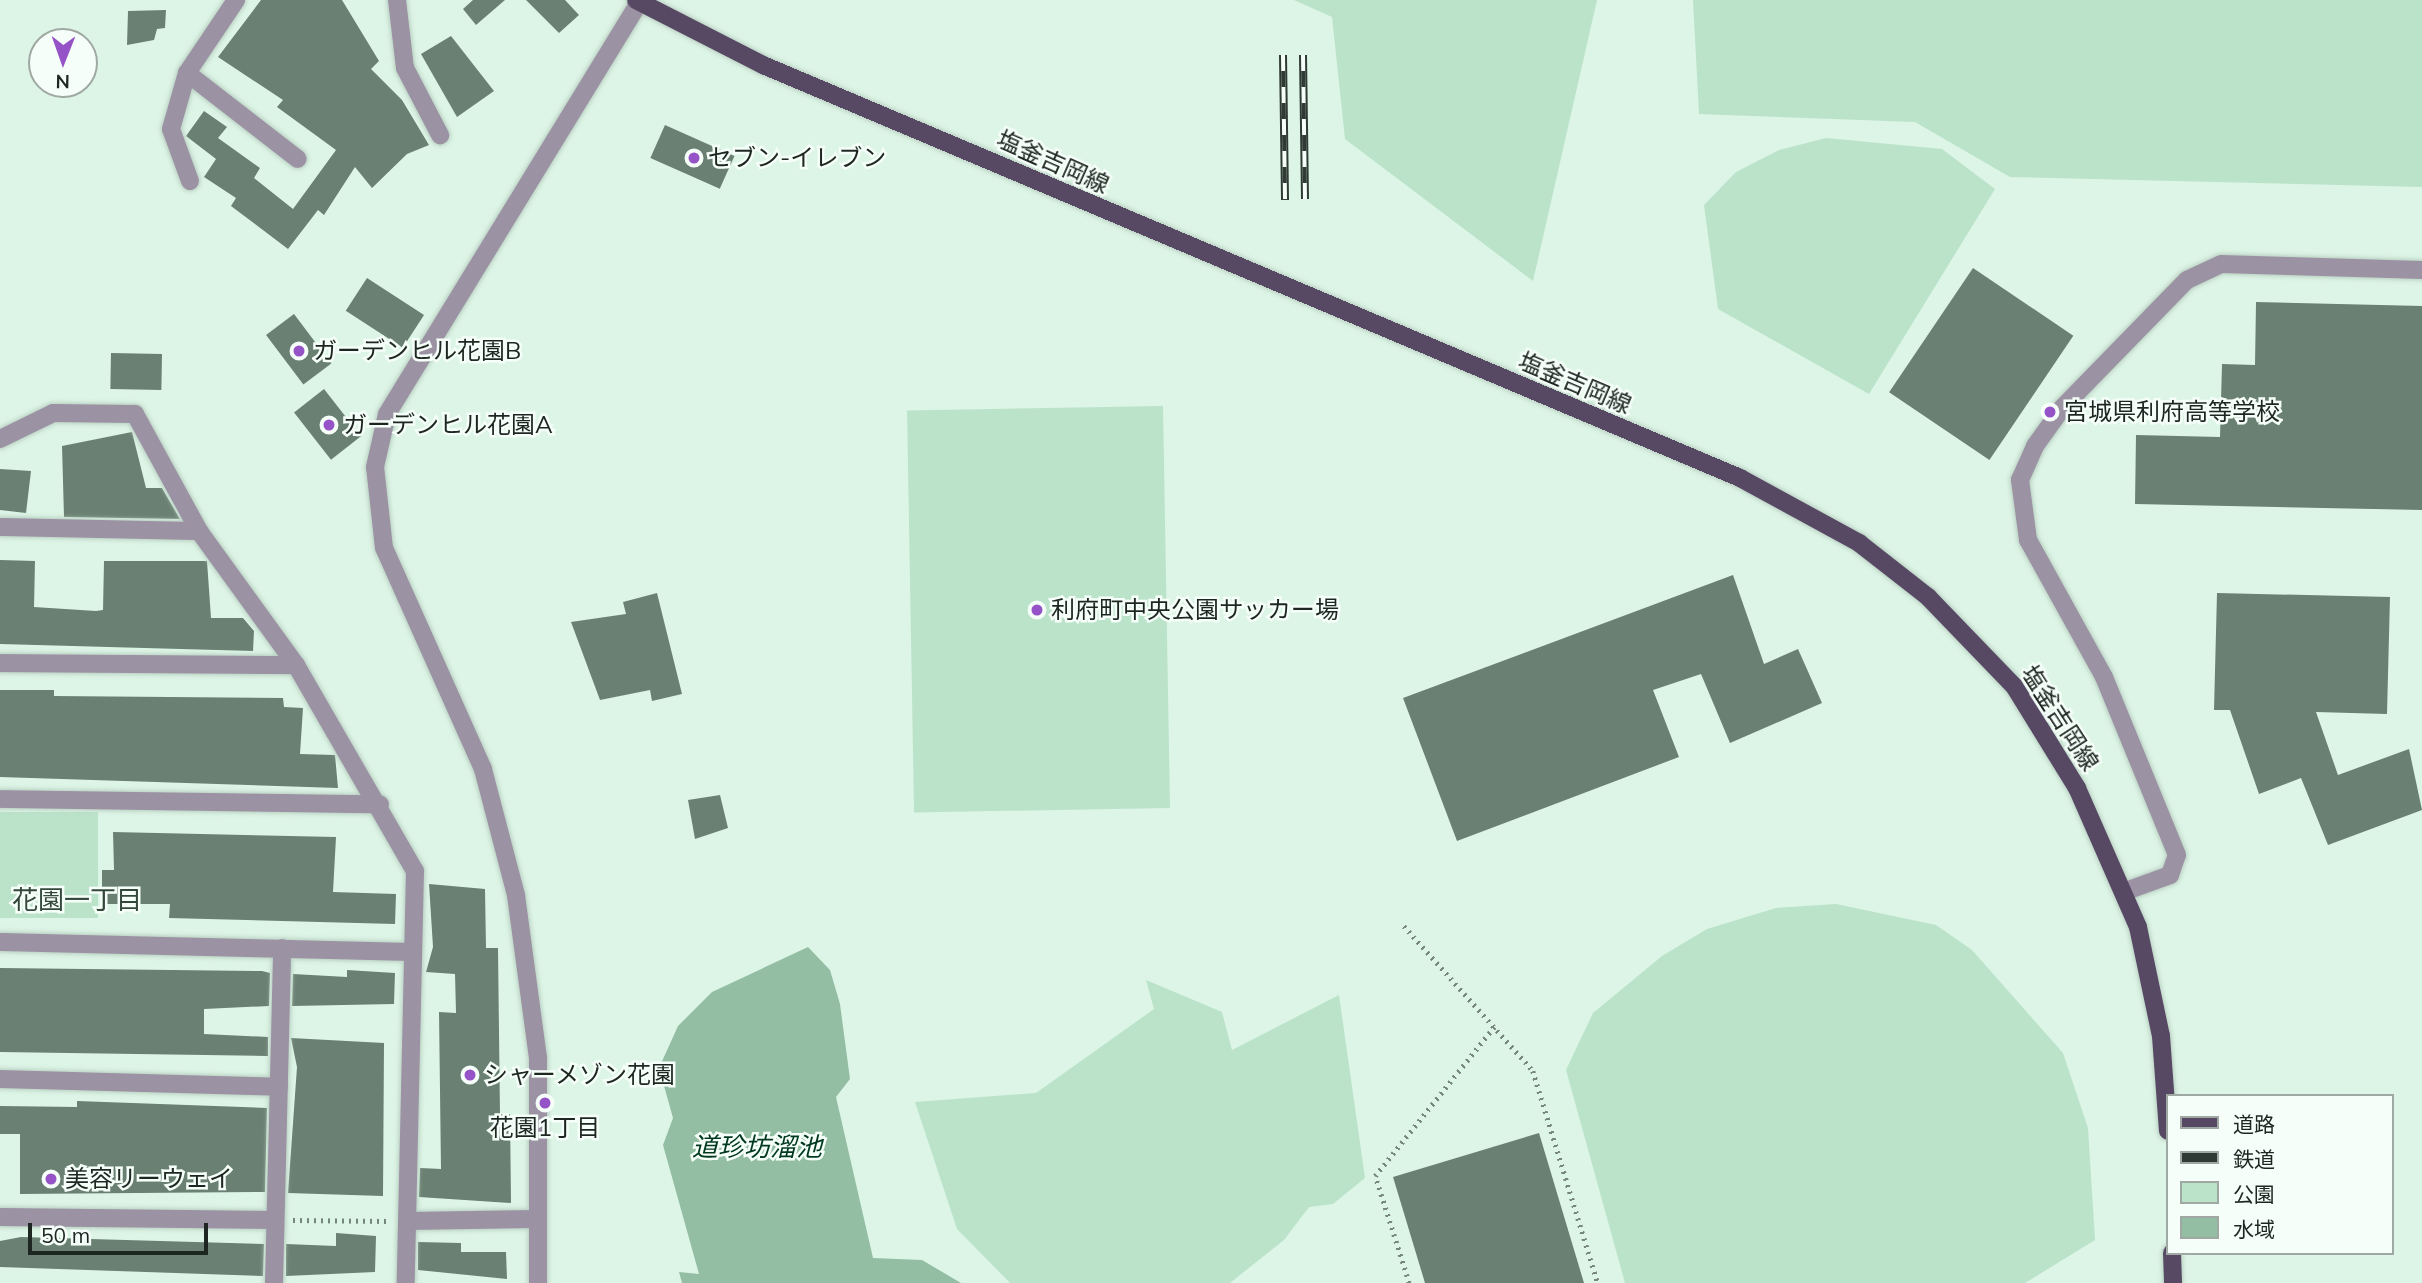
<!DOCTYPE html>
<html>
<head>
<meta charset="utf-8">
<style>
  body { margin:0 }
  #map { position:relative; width:2422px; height:1283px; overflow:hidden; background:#ddf5e6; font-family:Mulish,"Noto Sans JP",sans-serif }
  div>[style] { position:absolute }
  .green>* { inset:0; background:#bbe3ca; transform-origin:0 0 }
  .water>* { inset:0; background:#93bea4 }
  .building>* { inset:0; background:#6a8072; transform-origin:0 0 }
  .path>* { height:4.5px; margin-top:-2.25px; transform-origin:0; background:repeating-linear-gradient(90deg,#76867c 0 2px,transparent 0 7px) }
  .roads { filter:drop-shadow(0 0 2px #bad0c3) drop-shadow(0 0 2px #bad0c3) }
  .minor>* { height:18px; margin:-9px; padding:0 9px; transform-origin:9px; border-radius:9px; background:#9b92a3 }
  .major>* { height:18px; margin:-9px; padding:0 9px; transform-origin:9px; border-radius:9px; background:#574864 }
  .rail>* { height:8px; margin-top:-4px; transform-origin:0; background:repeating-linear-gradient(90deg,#f5fef8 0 16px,#313b35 0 32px); box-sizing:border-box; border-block:2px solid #313b35 }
  .dots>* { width:19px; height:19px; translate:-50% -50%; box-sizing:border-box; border:4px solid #f5fef8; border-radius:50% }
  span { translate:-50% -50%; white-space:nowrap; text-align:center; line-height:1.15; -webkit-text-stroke:5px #f5fef8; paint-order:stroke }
  .poi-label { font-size:24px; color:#1d2621 }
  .left { translate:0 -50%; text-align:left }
  .street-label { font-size:24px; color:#1d2621 }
  .neighbourhood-label { font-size:26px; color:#33473b }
  .water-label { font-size:26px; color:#003820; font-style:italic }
  .legend { position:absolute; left:2166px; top:1094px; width:228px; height:161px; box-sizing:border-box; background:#f5fef8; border:2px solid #9fa8a2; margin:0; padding:9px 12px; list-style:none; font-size:21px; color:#1d2621 }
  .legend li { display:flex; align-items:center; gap:14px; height:35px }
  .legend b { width:35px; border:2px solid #9fa8a2 }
  .north { position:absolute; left:28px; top:28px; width:70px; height:70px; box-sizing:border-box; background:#f5fef8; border:2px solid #9fa8a2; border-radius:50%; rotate:181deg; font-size:19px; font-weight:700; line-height:28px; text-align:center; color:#1d2621 }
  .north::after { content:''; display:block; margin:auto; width:24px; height:32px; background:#9652c7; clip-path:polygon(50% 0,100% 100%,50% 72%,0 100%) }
  .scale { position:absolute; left:28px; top:1223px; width:180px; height:32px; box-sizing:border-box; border:4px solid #1d2621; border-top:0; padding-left:9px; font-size:21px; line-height:24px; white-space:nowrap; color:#1d2621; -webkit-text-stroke:5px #f5fef8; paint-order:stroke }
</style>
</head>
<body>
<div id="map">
  <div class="green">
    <div style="clip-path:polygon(1294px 0,1597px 0,1533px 281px,1345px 139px,1332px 17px)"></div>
    <div style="clip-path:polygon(1693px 0,2422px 0,2422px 187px,2010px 177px,1915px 122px,1699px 114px)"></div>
    <div style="clip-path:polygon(1826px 138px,1942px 149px,1995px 189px,1869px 394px,1718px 309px,1704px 205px,1736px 172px,1779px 150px)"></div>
    <div style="left:1163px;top:406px;width:402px;height:256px;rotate:89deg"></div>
    <div style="left:0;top:812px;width:98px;height:106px"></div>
    <div style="clip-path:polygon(1836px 904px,1936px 925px,1972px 950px,2063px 1053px,2088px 1128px,2095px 1240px,2025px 1283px,1625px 1283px,1566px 1070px,1593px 1013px,1662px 956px,1707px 929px,1776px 908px)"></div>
    <div style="clip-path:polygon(1146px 980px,1222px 1012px,1232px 1050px,1339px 995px,1365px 1178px,1333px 1204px,1309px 1207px,1284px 1240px,1230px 1283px,1010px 1283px,957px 1229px,915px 1102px,1036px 1093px,1154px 1009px)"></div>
  </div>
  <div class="water">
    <div style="clip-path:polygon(808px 947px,830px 970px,840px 1004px,850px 1079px,836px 1097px,873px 1258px,922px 1260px,961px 1283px,682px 1283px,679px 1272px,699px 1274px,663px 1145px,673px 1118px,659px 1068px,678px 1026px,712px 992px)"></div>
  </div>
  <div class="building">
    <div style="clip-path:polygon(261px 0,342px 0,379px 61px,371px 69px,402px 100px,429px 145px,407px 154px,372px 188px,355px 167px,324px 215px,318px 210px,288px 249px,231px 206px,236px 198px,204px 177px,216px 159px,186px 136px,204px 111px,227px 127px,218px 138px,260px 168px,254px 178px,293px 209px,336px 150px,277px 107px,283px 100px,218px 57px)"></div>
    <div style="clip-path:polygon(473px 0,505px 0,476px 25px,463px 9px)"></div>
    <div style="clip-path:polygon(526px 0,565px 0,579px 15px,559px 33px)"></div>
    <div style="clip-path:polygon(166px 10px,165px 28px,157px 29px,154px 40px,127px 45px,128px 11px)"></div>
    <div style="clip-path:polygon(451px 36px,494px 91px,457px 117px,421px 54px)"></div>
    <div style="left:665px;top:125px;width:76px;height:36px;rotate:24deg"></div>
    <div style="left:1973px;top:268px;width:121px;height:150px;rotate:34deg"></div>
    <div style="left:367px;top:278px;width:68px;height:39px;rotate:33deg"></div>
    <div style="clip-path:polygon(2256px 302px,2422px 306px,2422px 510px,2135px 504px,2136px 435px,2220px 437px,2222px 364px,2255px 365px)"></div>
    <div style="left:294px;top:314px;width:62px;height:35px;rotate:53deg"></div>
    <div style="left:111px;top:353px;width:51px;height:36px;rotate:1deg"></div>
    <div style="left:324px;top:389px;width:60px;height:38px;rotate:52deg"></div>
    <div style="clip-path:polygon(132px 432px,146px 488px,162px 488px,180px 519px,64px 517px,62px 446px)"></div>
    <div style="clip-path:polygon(0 469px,31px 471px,26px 513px,0 510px)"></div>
    <div style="clip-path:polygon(0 560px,35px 561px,34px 607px,96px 611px,103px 610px,104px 561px,207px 561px,211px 618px,243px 618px,254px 631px,253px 651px,0 644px)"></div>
    <div style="clip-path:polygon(1733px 575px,1764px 664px,1798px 649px,1822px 703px,1730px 743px,1701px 674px,1653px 690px,1679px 757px,1457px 841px,1403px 698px)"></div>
    <div style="clip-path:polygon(657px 593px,682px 694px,652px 701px,650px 690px,600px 700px,571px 622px,626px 614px,623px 602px)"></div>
    <div style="clip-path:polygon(2217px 593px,2390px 597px,2387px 714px,2316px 712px,2338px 775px,2409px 749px,2422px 810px,2328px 845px,2301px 778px,2259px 794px,2230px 710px,2214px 710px)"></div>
    <div style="clip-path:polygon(0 690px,54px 690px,54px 696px,283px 698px,284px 707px,303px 708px,300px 754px,335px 755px,338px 788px,0 777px)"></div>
    <div style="clip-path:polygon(720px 795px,728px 828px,695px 839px,688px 800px)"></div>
    <div style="clip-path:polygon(113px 832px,336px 837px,333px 892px,396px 894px,395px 924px,169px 918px,170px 904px,102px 904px,102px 870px,114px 870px)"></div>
    <div style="clip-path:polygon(429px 884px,485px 889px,486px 948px,498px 948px,500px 1114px,510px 1114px,511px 1203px,419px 1197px,420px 1168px,441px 1169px,439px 1012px,456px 1013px,455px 974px,426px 972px,433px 947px)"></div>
    <div style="clip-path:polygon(0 968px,262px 971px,270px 973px,269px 1006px,204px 1009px,204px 1034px,268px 1037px,268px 1056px,0 1052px)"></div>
    <div style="clip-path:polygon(347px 970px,395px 973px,394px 1004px,292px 1006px,293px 974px,347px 977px)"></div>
    <div style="clip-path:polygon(291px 1038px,384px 1043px,383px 1196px,288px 1193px,297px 1067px)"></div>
    <div style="clip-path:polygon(77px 1101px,267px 1108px,265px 1192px,20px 1194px,20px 1134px,0 1134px,0 1106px,77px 1107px)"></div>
    <div style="clip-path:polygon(1539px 1133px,1584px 1283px,1425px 1283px,1393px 1177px)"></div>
    <div style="clip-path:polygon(336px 1233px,376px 1236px,375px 1272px,286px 1276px,286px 1244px,336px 1246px)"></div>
    <div style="clip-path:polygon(21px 1237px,264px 1244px,263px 1276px,0 1267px,0 1241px)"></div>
    <div style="clip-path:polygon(418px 1242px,461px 1243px,461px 1252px,506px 1252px,507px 1279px,418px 1270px)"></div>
  </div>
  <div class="path">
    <div style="left:1404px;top:926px;width:194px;rotate:48.3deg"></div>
    <div style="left:1533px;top:1071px;width:222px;rotate:73deg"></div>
    <div style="left:293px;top:1220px;width:96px;rotate:0.6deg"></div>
    <div style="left:1409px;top:1283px;width:112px;rotate:-107.6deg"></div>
    <div style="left:1375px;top:1176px;width:191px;rotate:-51.4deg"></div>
  </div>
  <div class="roads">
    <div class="minor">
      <div style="left:397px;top:0;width:68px;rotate:83.3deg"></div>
      <div style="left:405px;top:68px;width:76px;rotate:62.4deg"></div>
      <div style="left:187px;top:73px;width:140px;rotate:37.8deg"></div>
      <div style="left:190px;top:181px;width:55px;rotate:-110.1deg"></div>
      <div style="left:171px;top:129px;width:58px;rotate:-74.1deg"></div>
      <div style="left:187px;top:73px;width:88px;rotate:-56.1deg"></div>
      <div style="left:0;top:439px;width:59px;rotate:-26.1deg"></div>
      <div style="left:53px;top:413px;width:82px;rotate:0.7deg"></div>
      <div style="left:135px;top:414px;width:133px;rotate:61.3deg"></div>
      <div style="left:199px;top:531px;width:165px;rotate:54.1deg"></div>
      <div style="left:296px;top:665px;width:238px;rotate:60deg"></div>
      <div style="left:415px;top:871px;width:412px;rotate:91.3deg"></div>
      <div style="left:0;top:527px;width:199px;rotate:1.2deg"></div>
      <div style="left:0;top:663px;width:296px;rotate:0.4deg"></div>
      <div style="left:0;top:799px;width:380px;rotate:0.8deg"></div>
      <div style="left:2126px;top:891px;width:47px;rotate:-20deg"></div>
      <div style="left:2170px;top:875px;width:21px;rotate:-71deg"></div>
      <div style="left:2177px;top:855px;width:192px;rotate:-112.3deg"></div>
      <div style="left:2104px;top:677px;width:157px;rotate:-119deg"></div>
      <div style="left:2028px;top:540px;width:61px;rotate:-97.6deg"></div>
      <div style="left:2020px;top:480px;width:37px;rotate:-66deg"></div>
      <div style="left:2035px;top:446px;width:48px;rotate:-54.3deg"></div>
      <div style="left:2063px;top:407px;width:177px;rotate:-45.7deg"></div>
      <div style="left:2187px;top:280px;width:38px;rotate:-25deg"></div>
      <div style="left:2222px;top:264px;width:200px;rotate:1.7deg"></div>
      <div style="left:0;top:942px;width:413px;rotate:1.4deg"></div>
      <div style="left:0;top:1079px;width:279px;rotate:1.6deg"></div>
      <div style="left:0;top:1217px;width:275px;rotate:0.6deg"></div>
      <div style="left:408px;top:1221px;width:130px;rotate:-0.9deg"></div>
      <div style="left:274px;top:1283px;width:335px;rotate:-88.6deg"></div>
      <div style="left:538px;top:1283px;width:225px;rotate:-90deg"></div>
      <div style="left:538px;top:1058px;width:164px;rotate:-97.7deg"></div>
      <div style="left:516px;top:895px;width:130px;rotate:-104.7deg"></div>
      <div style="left:483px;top:769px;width:242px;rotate:-114.1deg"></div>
      <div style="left:384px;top:548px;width:81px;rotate:-96.3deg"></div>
      <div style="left:375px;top:467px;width:54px;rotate:-77.2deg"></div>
      <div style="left:387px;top:414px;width:483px;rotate:-58.5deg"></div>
    </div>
    <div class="major">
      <div style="left:636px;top:0;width:143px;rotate:27.1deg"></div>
      <div style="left:763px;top:65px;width:1061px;rotate:22.91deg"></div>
      <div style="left:1740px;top:478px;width:136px;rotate:28.6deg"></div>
      <div style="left:1859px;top:543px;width:88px;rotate:38deg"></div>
      <div style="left:1928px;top:597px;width:124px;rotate:46deg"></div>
      <div style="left:2014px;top:686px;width:120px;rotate:58.3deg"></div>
      <div style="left:2077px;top:788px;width:152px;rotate:66.3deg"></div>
      <div style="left:2138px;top:927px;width:111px;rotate:78.1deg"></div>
      <div style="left:2161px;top:1036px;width:95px;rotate:85.8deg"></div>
      <div style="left:2172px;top:1253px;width:30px;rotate:88deg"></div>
    </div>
  </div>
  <div class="rail">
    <div style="left:1283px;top:55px;width:145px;rotate:89.2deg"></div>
    <div style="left:1303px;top:55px;width:144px;rotate:89.2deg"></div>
  </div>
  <div class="dots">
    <div style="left:694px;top:158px;background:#9652c7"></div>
    <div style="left:299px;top:351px;background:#9652c7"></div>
    <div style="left:2050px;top:412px;background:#9652c7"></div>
    <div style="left:329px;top:425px;background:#9652c7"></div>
    <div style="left:1037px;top:610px;background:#9652c7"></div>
    <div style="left:470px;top:1075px;background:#9652c7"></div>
    <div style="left:545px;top:1103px;background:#9652c7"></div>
    <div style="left:51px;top:1179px;background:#9652c7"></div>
  </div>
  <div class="poi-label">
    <span class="left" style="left:708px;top:158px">セブン-イレブン</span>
    <span class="left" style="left:313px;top:351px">ガーデンヒル花園B</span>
    <span class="left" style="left:2064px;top:412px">宮城県利府高等学校</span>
    <span class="left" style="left:343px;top:425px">ガーデンヒル花園A</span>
    <span class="left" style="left:1051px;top:610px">利府町中央公園サッカー場</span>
    <span class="left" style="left:484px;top:1075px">シャーメゾン花園</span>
    <span style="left:545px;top:1128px">花園1丁目</span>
    <span class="left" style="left:65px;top:1179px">美容リーウェイ</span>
  </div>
  <div class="street-label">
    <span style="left:1053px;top:162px;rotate:24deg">塩釜吉岡線</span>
    <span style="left:1575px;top:383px;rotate:23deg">塩釜吉岡線</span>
    <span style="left:2060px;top:718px;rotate:57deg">塩釜吉岡線</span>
  </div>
  <div class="neighbourhood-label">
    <span style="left:77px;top:900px">花園一丁目</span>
  </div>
  <div class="water-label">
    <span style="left:757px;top:1147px">道珍坊溜池</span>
  </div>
  <ul class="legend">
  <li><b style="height:9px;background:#574864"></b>道路</li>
  <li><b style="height:9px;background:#313b35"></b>鉄道</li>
  <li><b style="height:19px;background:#bbe3ca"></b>公園</li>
  <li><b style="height:19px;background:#93bea4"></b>水域</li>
  </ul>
  <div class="north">N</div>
  <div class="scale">50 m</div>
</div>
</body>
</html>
